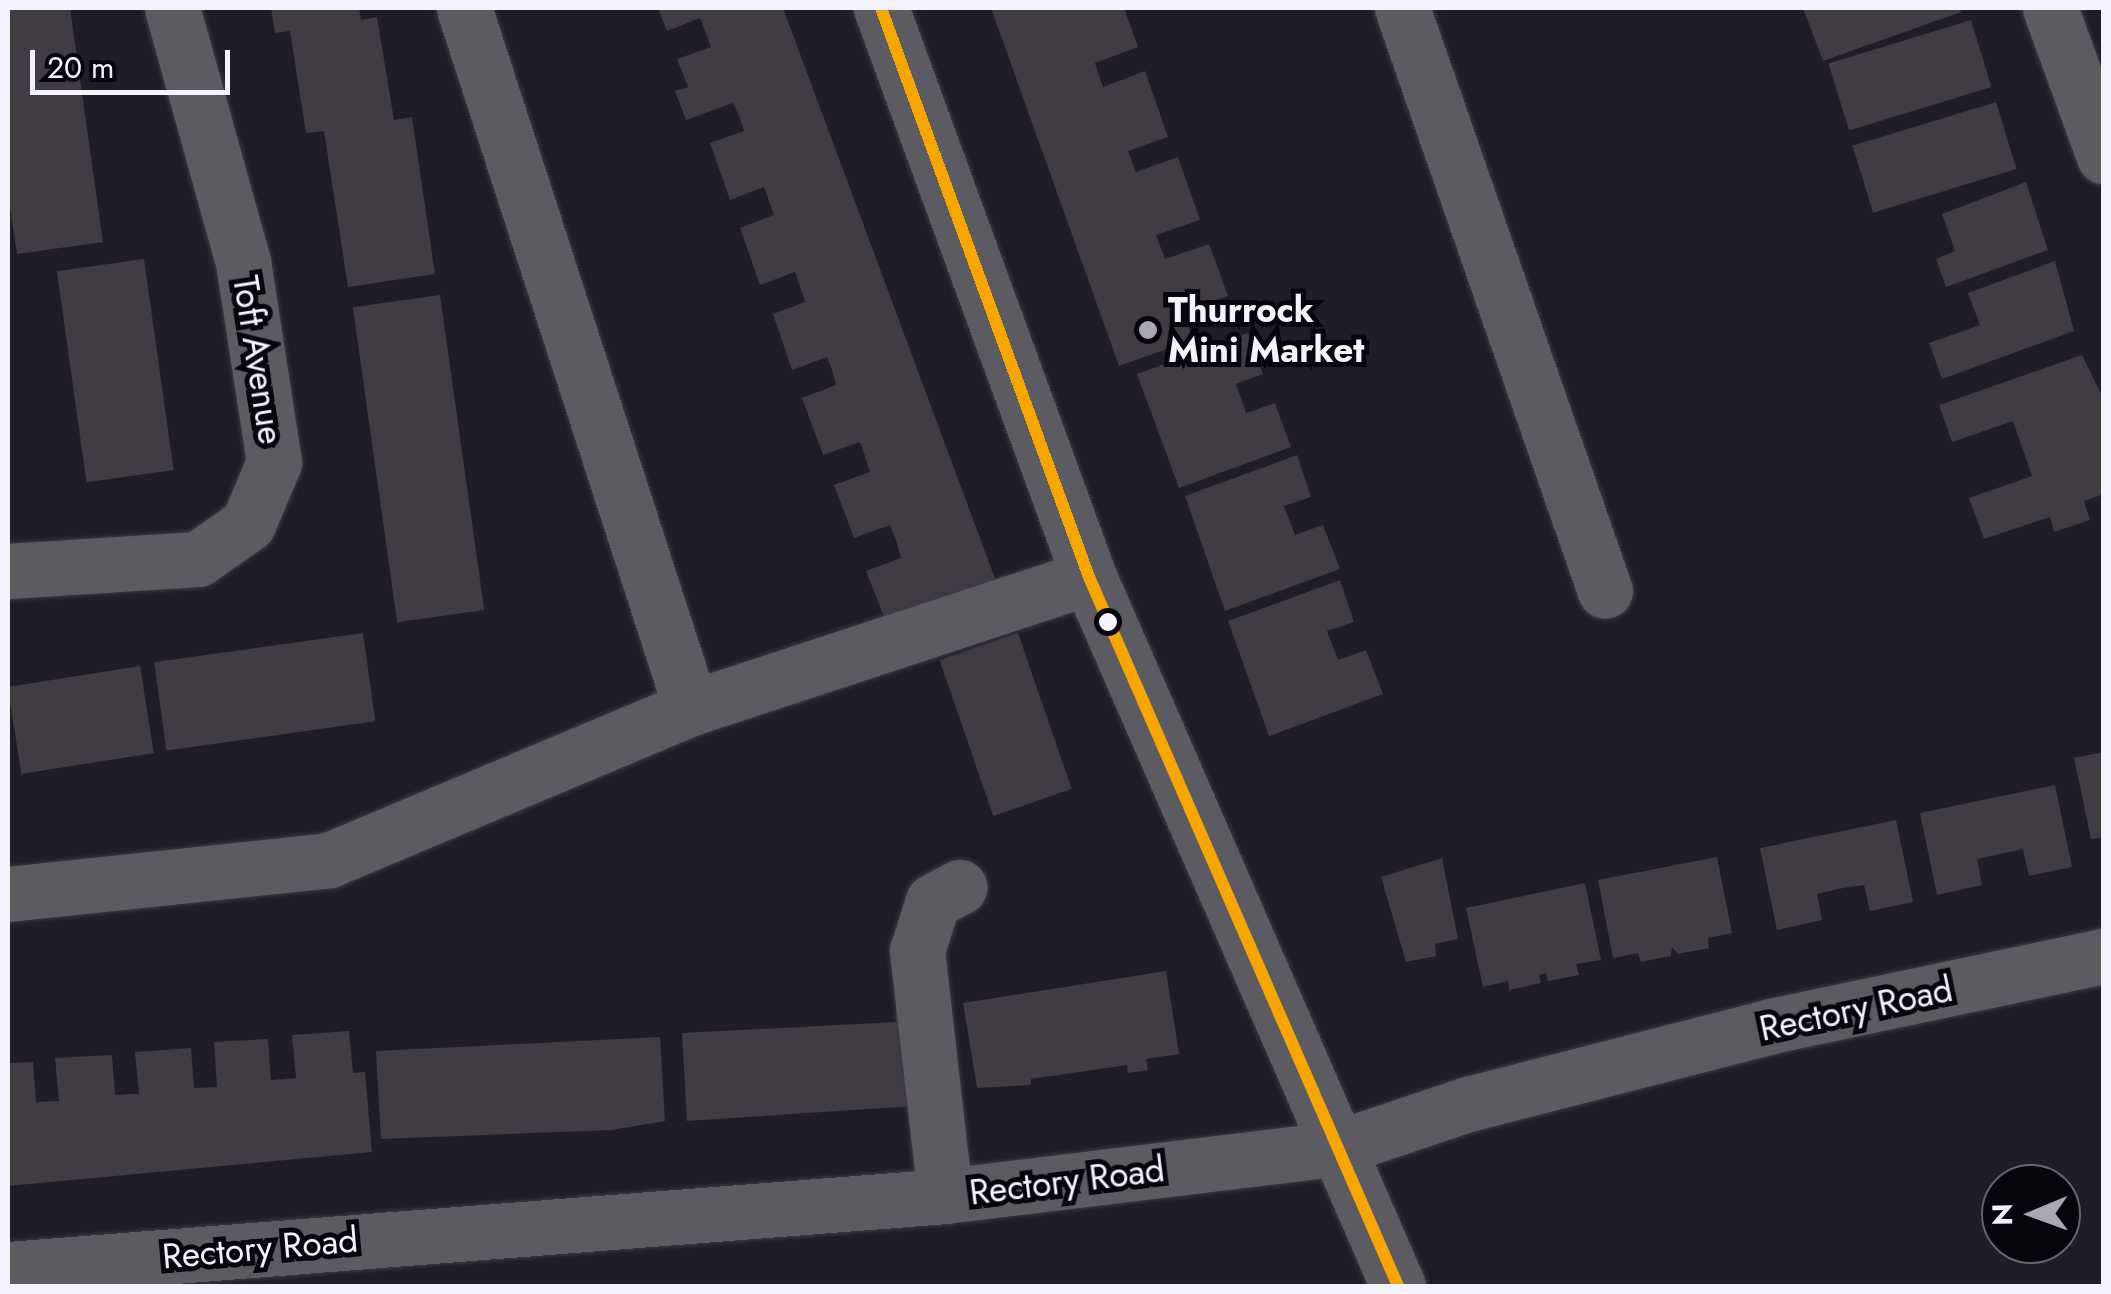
<!DOCTYPE html>
<html>
<head>
<meta charset="utf-8">
<style>
  body { margin:0 }
  #map { position:relative; width:2111px; height:1294px; overflow:hidden; background:#1f1d26; font-family:Jost,sans-serif }
  div>[style] { position:absolute }
  .building>* { inset:0; background:#413b44; transform-origin:0 0 }
  .roads { filter:drop-shadow(0 0 2px #3c3a42) drop-shadow(0 0 2px #3c3a42) }
  .minor>* { height:55px; margin:-27.5px; padding:0 27.5px; transform-origin:27.5px; border-radius:27.5px; background:#5d5b62 }
  .bus-1>* { height:12px; margin:-6px; padding:0 6px; transform-origin:6px; border-radius:6px; background:#f7a600 }
  .dots>* { width:28px; height:28px; translate:-50% -50%; box-sizing:border-box; border:5px solid #07060c; border-radius:50% }
  span { translate:-50% -50%; white-space:nowrap; text-align:center; line-height:1.15; -webkit-text-stroke:10px #07060c; paint-order:stroke }
  .poi-label { font-size:35px; color:#f5f2ff; font-weight:700 }
  .left { translate:0 -50%; text-align:left }
  .street-label { font-size:35px; color:#f5f2ff }
  .frame { position:absolute; inset:0; border:10px solid #f5f2ff; pointer-events:none }
  .north { position:absolute; left:1981px; top:1164px; width:100px; height:100px; box-sizing:border-box; background:#07060c; border:2px solid #66646d; border-radius:50%; rotate:269deg; font-size:28px; font-weight:700; line-height:40px; text-align:center; color:#f5f2ff }
  .north::after { content:''; display:block; margin:auto; width:35px; height:45px; background:#aaa7b3; clip-path:polygon(50% 0,100% 100%,50% 72%,0 100%) }
  .scale { position:absolute; left:30px; top:50px; width:200px; height:45px; box-sizing:border-box; border:5px solid #f5f2ff; border-top:0; padding-left:12px; font-size:30px; line-height:35px; white-space:nowrap; color:#f5f2ff; -webkit-text-stroke:8px #07060c; paint-order:stroke }
</style>
</head>
<body>
<div id="map">
  <div class="building">
    <div style="clip-path:polygon(8px 8px,70px 8px,103px 242px,17px 254px,8px 193px)"></div>
    <div style="clip-path:polygon(271px 8px,359px 8px,361px 20px,377px 17px,394px 120px,412px 117px,435px 274px,348px 287px,324px 131px,306px 133px,290px 31px,275px 33px)"></div>
    <div style="clip-path:polygon(658px 8px,783px 8px,1003px 600px,886px 622px,866px 571px,901px 558px,896px 540px,890px 525px,854px 538px,834px 485px,870px 472px,865px 456px,860px 442px,823px 455px,802px 398px,836px 385px,832px 370px,827px 357px,792px 370px,773px 314px,805px 302px,795px 272px,760px 285px,740px 228px,774px 215px,764px 187px,730px 200px,710px 143px,744px 131px,739px 116px,733px 103px,686px 120px,675px 91px,688px 87px,677px 59px,711px 47px,700px 18px,667px 31px)"></div>
    <div style="clip-path:polygon(991px 8px,1124px 8px,1138px 47px,1095px 63px,1099px 76px,1103px 87px,1145px 71px,1168px 137px,1128px 151px,1136px 172px,1178px 157px,1200px 220px,1156px 235px,1165px 259px,1209px 244px,1228px 296px,1184px 311px,1193px 340px,1119px 366px)"></div>
    <div style="clip-path:polygon(1803px 8px,1960px 8px,1961px 12px,1823px 61px)"></div>
    <div style="left:1971px;top:20px;width:70px;height:149px;rotate:73deg"></div>
    <div style="left:1996px;top:102px;width:70px;height:150px;rotate:73deg"></div>
    <div style="clip-path:polygon(2026px 182px,2048px 250px,1946px 287px,1936px 259px,1955px 251px,1942px 214px)"></div>
    <div style="left:144px;top:259px;width:213px;height:88px;rotate:82deg"></div>
    <div style="clip-path:polygon(2055px 261px,2074px 331px,1942px 379px,1929px 343px,1980px 325px,1968px 293px)"></div>
    <div style="left:440px;top:295px;width:318px;height:88px;rotate:82deg"></div>
    <div style="clip-path:polygon(1248px 333px,1263px 374px,1236px 384px,1246px 413px,1275px 403px,1291px 447px,1179px 488px,1137px 374px)"></div>
    <div style="clip-path:polygon(2082px 355px,2104px 400px,2104px 494px,2084px 501px,2090px 520px,2054px 532px,2050px 517px,1984px 539px,1969px 498px,2032px 476px,2013px 421px,1952px 442px,1939px 405px)"></div>
    <div style="clip-path:polygon(1297px 455px,1311px 497px,1284px 506px,1295px 535px,1323px 525px,1340px 569px,1225px 611px,1185px 496px)"></div>
    <div style="clip-path:polygon(1340px 580px,1354px 622px,1327px 631px,1338px 660px,1366px 650px,1383px 694px,1269px 736px,1228px 621px)"></div>
    <div style="left:363px;top:633px;width:89px;height:211px;rotate:82deg"></div>
    <div style="left:1018px;top:633px;width:165px;height:83px;rotate:71deg"></div>
    <div style="left:140px;top:666px;width:88px;height:134px;rotate:81deg"></div>
    <div style="clip-path:polygon(2104px 752px,2104px 837px,2091px 839px,2074px 758px)"></div>
    <div style="clip-path:polygon(2055px 785px,2072px 867px,2029px 876px,2023px 849px,1977px 859px,1982px 885px,1937px 895px,1920px 813px)"></div>
    <div style="clip-path:polygon(1896px 820px,1913px 902px,1870px 911px,1864px 885px,1843px 888px,1817px 894px,1822px 920px,1777px 930px,1760px 848px)"></div>
    <div style="clip-path:polygon(1717px 857px,1732px 933px,1708px 938px,1709px 948px,1678px 954px,1672px 947px,1671px 956px,1641px 962px,1638px 953px,1613px 958px,1598px 880px)"></div>
    <div style="clip-path:polygon(1442px 858px,1458px 939px,1435px 944px,1436px 956px,1406px 962px,1381px 877px)"></div>
    <div style="clip-path:polygon(1585px 883px,1601px 960px,1576px 964px,1579px 975px,1548px 981px,1546px 973px,1539px 975px,1541px 983px,1509px 990px,1508px 981px,1483px 987px,1466px 908px)"></div>
    <div style="clip-path:polygon(1166px 971px,1179px 1054px,1146px 1059px,1148px 1070px,1128px 1073px,1127px 1065px,1031px 1079px,1031px 1085px,977px 1088px,963px 1003px)"></div>
    <div style="clip-path:polygon(896px 1000px,915px 1106px,687px 1121px,682px 1033px,896px 1022px)"></div>
    <div style="clip-path:polygon(349px 1031px,353px 1073px,365px 1072px,372px 1152px,8px 1186px,8px 1063px,33px 1062px,36px 1102px,59px 1101px,55px 1058px,112px 1055px,115px 1095px,129px 1094px,139px 1094px,135px 1052px,191px 1048px,194px 1088px,217px 1087px,214px 1042px,268px 1039px,271px 1080px,284px 1079px,296px 1078px,292px 1035px)"></div>
    <div style="clip-path:polygon(660px 1037px,665px 1121px,611px 1130px,381px 1139px,376px 1051px)"></div>
  </div>
  <div class="roads">
    <div class="minor">
      <div style="left:464px;top:8px;width:736px;rotate:72.03deg"></div>
      <div style="left:881px;top:8px;width:606px;rotate:69.92deg"></div>
      <div style="left:1089px;top:577px;width:773px;rotate:66.45deg"></div>
      <div style="left:1402px;top:8px;width:617px;rotate:70.8deg"></div>
      <div style="left:2050px;top:8px;width:158px;rotate:70deg"></div>
      <div style="left:8px;top:571px;width:190px;rotate:-3.6deg"></div>
      <div style="left:198px;top:559px;width:61px;rotate:-35deg"></div>
      <div style="left:248px;top:524px;width:67px;rotate:-67.2deg"></div>
      <div style="left:274px;top:462px;width:202px;rotate:-98.8deg"></div>
      <div style="left:243px;top:262px;width:264px;rotate:-105.6deg"></div>
      <div style="left:8px;top:894px;width:323px;rotate:-6deg"></div>
      <div style="left:329px;top:860px;width:393px;rotate:-22.8deg"></div>
      <div style="left:691px;top:708px;width:419px;rotate:-18.2deg"></div>
      <div style="left:945px;top:1196px;width:247px;rotate:-96.5deg"></div>
      <div style="left:917px;top:951px;width:52px;rotate:-72.3deg"></div>
      <div style="left:933px;top:901px;width:30px;rotate:-28deg"></div>
      <div style="left:8px;top:1269px;width:940px;rotate:-4.45deg"></div>
      <div style="left:945px;top:1196px;width:392px;rotate:-6.9deg"></div>
      <div style="left:1334px;top:1149px;width:141px;rotate:-18.6deg"></div>
      <div style="left:1468px;top:1104px;width:313px;rotate:-14.4deg"></div>
      <div style="left:1771px;top:1026px;width:340px;rotate:-11.9deg"></div>
    </div>
  </div>
  <div class="bus-1">
    <div style="left:881px;top:8px;width:606px;rotate:69.92deg"></div>
    <div style="left:1089px;top:577px;width:773px;rotate:66.45deg"></div>
  </div>
  <div class="dots">
    <div style="left:1148px;top:330px;background:#aaa7b3"></div>
    <div style="left:1108px;top:622px;background:#f5f2ff"></div>
  </div>
  <div class="poi-label">
    <span class="left" style="left:1168px;top:330px">Thurrock<br>Mini Market</span>
  </div>
  <div class="street-label">
    <span style="left:258px;top:360px;rotate:81deg">Toft Avenue</span>
    <span style="left:1856px;top:1009px;rotate:-12deg">Rectory Road</span>
    <span style="left:1067px;top:1181px;rotate:-7deg">Rectory Road</span>
    <span style="left:260px;top:1248px;rotate:-5deg">Rectory Road</span>
  </div>
  <div class="frame"></div>
  <div class="north">N</div>
  <div class="scale">20 m</div>
</div>
</body>
</html>
